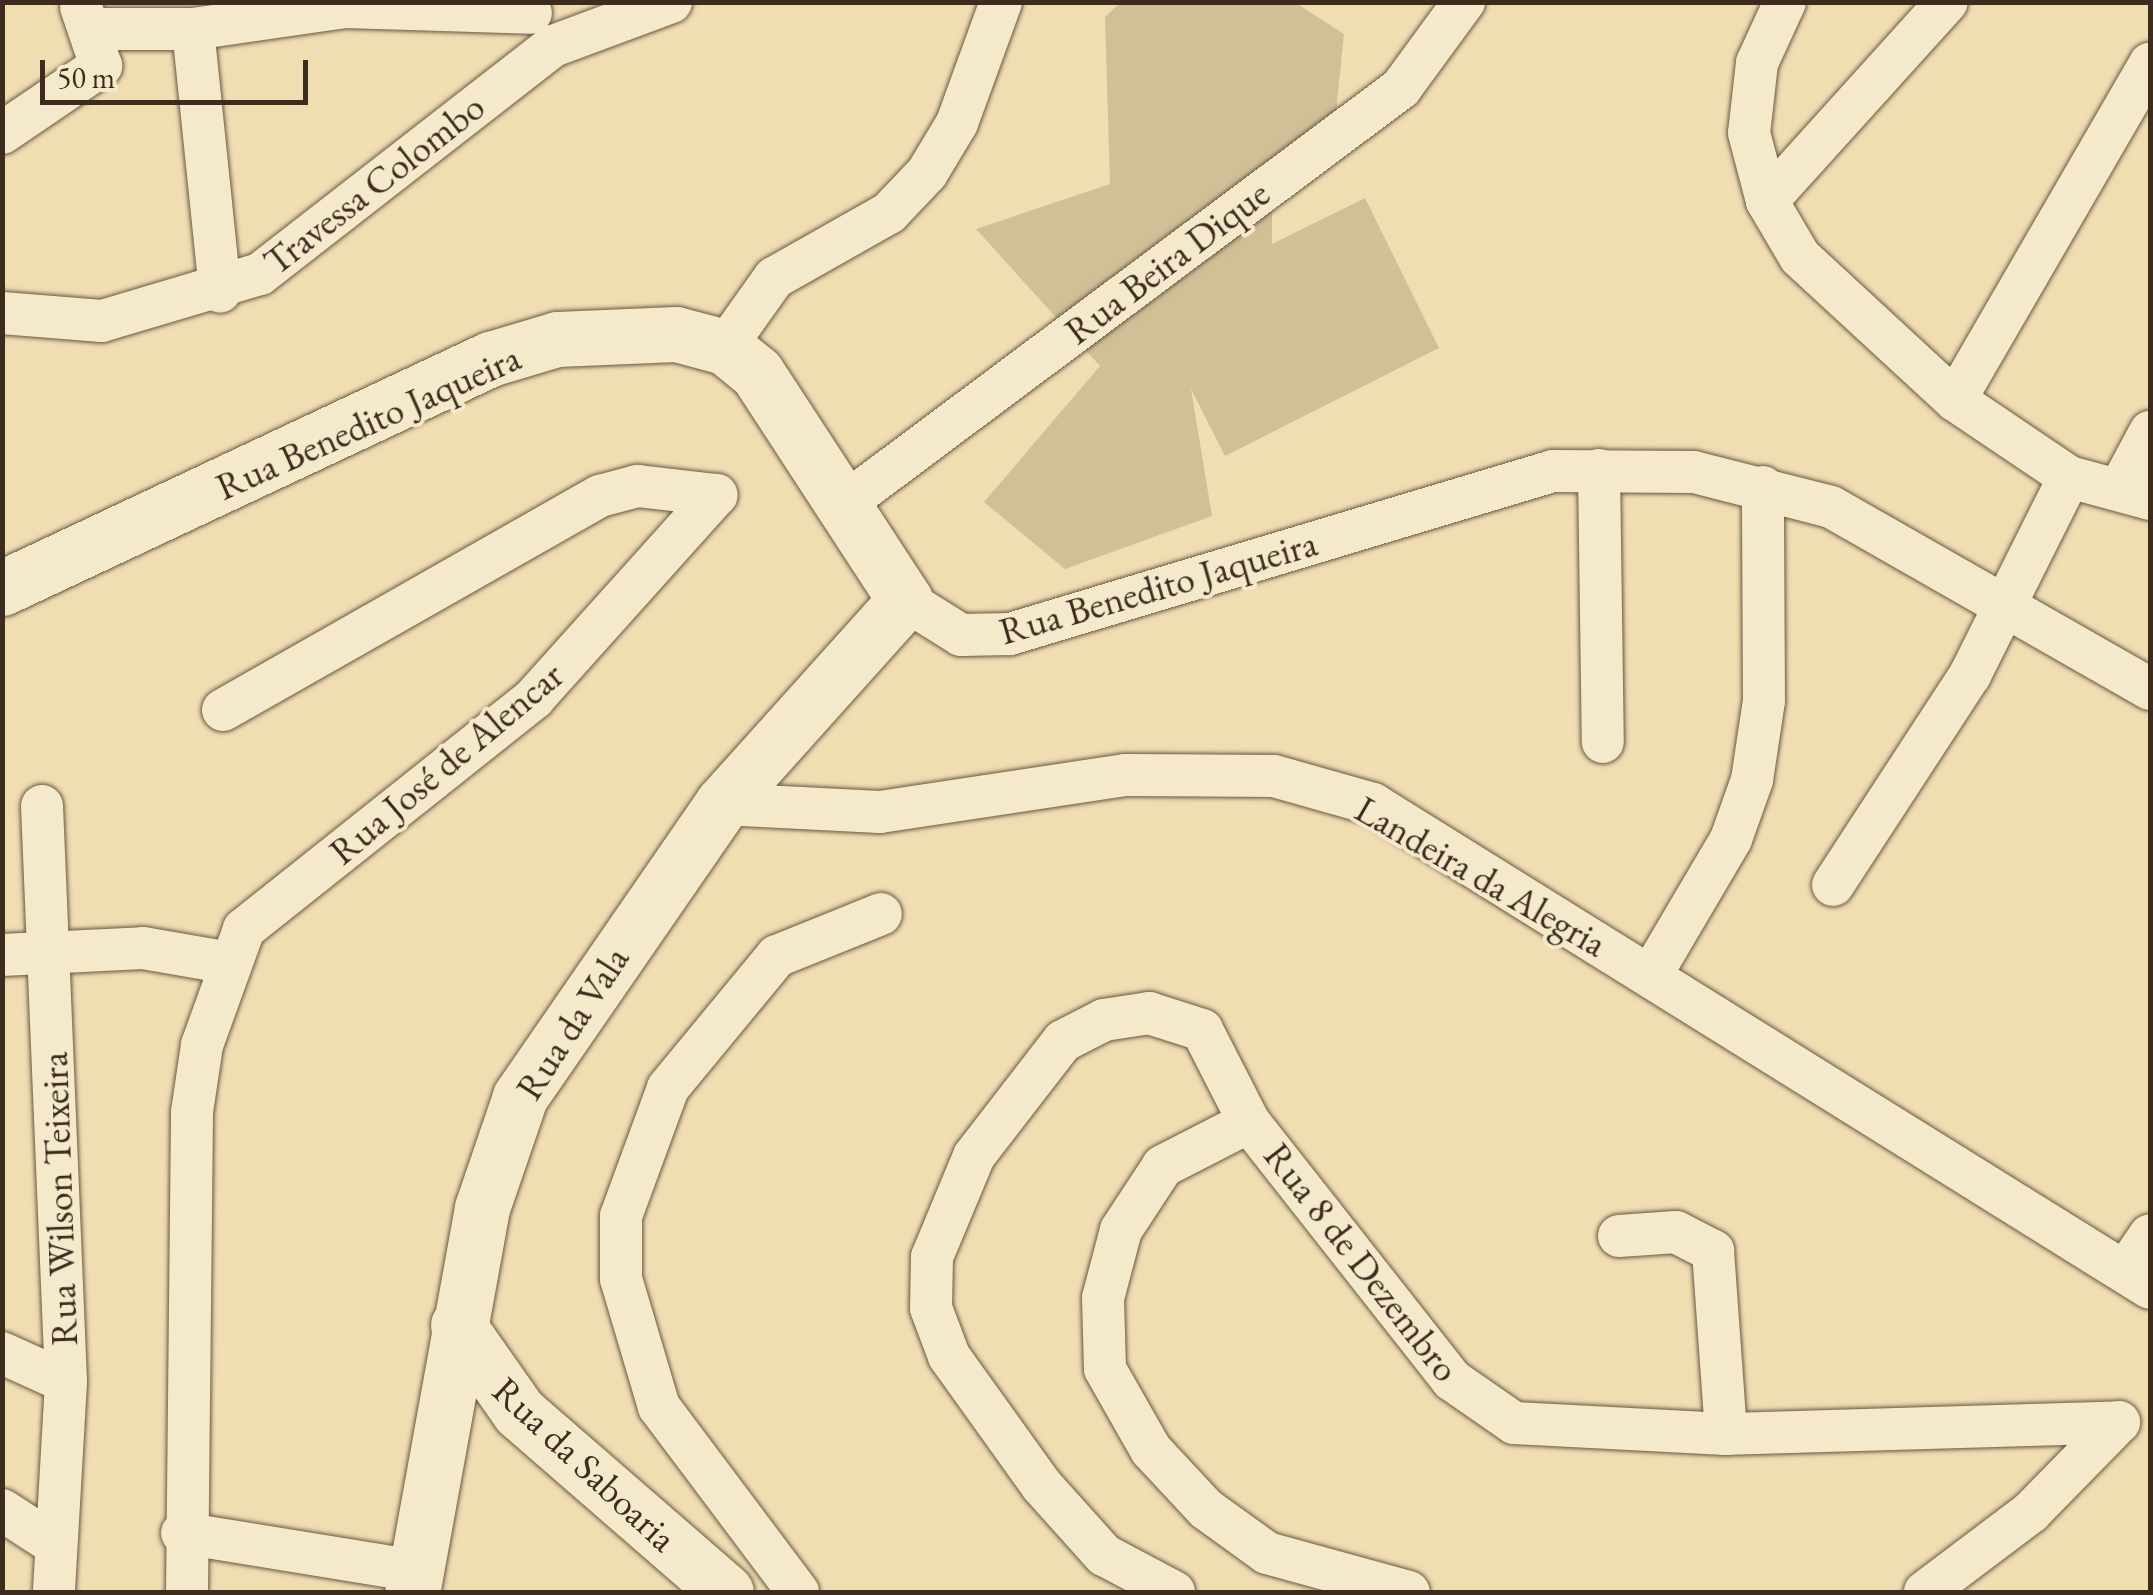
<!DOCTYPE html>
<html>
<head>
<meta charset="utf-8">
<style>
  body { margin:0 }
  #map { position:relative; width:2153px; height:1595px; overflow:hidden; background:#f0ddb1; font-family:"EB Garamond",serif }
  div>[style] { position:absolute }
  .green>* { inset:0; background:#d1bf98 }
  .roads { filter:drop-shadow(0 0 2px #685843) drop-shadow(0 0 2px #685843) }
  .street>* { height:42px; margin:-21px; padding:0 21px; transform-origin:21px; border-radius:21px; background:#f5e9cc }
  .secondary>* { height:55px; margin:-27.5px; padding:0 27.5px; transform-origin:27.5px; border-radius:27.5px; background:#f5e9cc }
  span { translate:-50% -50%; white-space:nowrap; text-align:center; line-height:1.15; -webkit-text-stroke:8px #f5e9cc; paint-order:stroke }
  .street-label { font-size:38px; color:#3b2c1e }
  .frame { position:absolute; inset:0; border:5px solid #3b2c1e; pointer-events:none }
  .scale { position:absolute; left:40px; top:60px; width:268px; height:45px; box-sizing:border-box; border:5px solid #3b2c1e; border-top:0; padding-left:12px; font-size:30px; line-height:35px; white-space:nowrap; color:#3b2c1e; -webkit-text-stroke:8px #f5e9cc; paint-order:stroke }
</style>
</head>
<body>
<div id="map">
  <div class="green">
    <div style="clip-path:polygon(1120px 3px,1296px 3px,1344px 34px,1332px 151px,1272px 189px,1272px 244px,1365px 198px,1439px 348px,1225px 456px,1191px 389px,1212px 516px,1065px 569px,984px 502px,1100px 366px,976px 229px,1110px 184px,1105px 17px)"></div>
  </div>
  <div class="roads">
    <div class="street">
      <div style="left:1785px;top:2px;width:67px;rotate:114.7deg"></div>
      <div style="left:1757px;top:63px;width:70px;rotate:96.5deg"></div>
      <div style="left:1749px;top:133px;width:70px;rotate:75.2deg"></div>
      <div style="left:1767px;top:201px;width:65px;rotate:59.5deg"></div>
      <div style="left:1800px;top:257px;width:211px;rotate:42.7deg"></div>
      <div style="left:1955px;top:400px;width:138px;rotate:34deg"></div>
      <div style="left:2069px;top:477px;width:84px;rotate:15.2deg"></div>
      <div style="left:92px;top:29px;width:101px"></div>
      <div style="left:193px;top:29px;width:154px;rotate:-8.2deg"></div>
      <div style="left:345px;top:7px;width:186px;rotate:1.8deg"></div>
      <div style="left:193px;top:29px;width:264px;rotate:84.1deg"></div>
      <div style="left:2px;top:133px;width:120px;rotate:-34.1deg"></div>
      <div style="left:101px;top:66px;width:62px;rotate:-108.7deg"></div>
      <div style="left:1767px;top:201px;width:268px;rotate:-47.9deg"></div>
      <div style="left:2px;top:313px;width:100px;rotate:4.6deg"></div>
      <div style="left:102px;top:321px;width:165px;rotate:-16.6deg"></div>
      <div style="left:260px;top:274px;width:371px;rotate:-37.9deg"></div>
      <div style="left:553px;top:46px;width:126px;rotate:-20.4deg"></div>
      <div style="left:725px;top:347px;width:85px;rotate:-54.6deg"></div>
      <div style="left:774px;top:278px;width:132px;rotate:-29.5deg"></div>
      <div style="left:889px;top:213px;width:55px;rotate:-46.5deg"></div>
      <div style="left:927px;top:173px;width:58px;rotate:-59deg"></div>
      <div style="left:957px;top:123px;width:129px;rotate:-70deg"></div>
      <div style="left:1955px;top:400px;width:389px;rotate:-59.9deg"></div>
      <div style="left:1599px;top:470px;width:272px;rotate:89.2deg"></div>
      <div style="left:2119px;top:490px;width:66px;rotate:-61.9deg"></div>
      <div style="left:848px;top:501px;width:690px;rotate:-36.75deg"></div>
      <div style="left:1401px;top:88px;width:107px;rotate:-53.8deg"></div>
      <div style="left:905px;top:600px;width:66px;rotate:32deg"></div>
      <div style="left:961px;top:635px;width:49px;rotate:-1.2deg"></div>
      <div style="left:1010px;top:634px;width:567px;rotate:-16.71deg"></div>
      <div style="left:1553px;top:471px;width:141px;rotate:0.4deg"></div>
      <div style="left:1694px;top:472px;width:141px;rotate:14.3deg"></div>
      <div style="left:1831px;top:507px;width:367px;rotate:29.7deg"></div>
      <div style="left:223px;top:710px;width:434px;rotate:-29.6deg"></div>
      <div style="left:600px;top:496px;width:39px;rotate:-15deg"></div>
      <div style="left:638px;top:486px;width:79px;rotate:6.6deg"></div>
      <div style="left:722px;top:804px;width:158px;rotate:2.9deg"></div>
      <div style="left:880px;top:812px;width:248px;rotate:-8.6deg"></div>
      <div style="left:1125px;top:775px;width:149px;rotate:0.4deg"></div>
      <div style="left:1274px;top:776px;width:103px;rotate:15.8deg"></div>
      <div style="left:1373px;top:804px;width:915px;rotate:31.92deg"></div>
      <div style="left:42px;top:806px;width:576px;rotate:87.61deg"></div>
      <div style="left:66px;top:1382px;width:210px;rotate:93.3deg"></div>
      <div style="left:1833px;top:885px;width:251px;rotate:-56.9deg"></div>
      <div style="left:1970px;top:675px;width:221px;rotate:-63.4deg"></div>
      <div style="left:2px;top:955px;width:141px;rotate:-2.8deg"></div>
      <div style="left:143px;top:948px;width:88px;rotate:9.8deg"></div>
      <div style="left:1651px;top:975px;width:158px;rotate:-59.5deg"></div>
      <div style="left:1731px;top:839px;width:63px;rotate:-70.4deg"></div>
      <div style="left:1752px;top:780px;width:80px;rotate:-81.4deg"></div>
      <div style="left:1764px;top:701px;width:214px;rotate:-90.3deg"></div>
      <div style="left:1249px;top:1122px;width:97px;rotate:152.9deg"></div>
      <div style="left:1163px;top:1166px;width:77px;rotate:123.3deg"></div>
      <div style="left:1121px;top:1230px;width:70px;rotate:104.8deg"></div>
      <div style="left:1103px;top:1298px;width:71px;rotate:88.4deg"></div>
      <div style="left:1105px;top:1369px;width:93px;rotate:60.4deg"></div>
      <div style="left:1151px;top:1450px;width:81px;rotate:47deg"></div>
      <div style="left:1206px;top:1509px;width:75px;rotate:35.8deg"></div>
      <div style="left:1267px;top:1553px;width:147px;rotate:15.4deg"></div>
      <div style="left:1619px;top:1236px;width:57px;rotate:-4deg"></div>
      <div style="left:1676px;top:1232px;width:42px;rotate:27.2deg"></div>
      <div style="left:1713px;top:1251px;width:183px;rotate:85.9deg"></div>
      <div style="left:2126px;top:1270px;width:42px;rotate:-55.6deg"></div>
      <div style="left:2px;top:1353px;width:70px;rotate:24.4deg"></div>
      <div style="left:2px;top:1510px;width:64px;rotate:32.9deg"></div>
      <div style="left:182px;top:1533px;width:238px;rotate:9.2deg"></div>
      <div style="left:187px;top:1592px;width:480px;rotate:-89.4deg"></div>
      <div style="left:192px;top:1112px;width:68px;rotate:-81.5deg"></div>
      <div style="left:202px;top:1045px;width:123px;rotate:-70.1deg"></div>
      <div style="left:244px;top:929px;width:371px;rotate:-38.5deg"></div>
      <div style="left:534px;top:698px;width:273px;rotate:-48.1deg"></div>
      <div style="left:798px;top:1592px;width:231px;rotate:-126.9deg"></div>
      <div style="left:659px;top:1407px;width:134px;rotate:-106.5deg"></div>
      <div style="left:621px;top:1279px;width:63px;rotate:-90deg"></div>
      <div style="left:621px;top:1216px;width:136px;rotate:-69.8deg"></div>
      <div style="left:668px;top:1088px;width:171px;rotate:-50.5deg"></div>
      <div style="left:777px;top:956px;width:112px;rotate:-22deg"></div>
      <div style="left:1174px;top:1592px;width:79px;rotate:-152.1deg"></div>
      <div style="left:1104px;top:1555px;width:93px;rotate:-131.9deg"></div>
      <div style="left:1042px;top:1486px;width:160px;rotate:-125.6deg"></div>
      <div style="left:949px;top:1356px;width:51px;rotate:-110.6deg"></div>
      <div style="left:931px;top:1308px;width:51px;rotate:-88.9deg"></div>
      <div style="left:932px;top:1257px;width:109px;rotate:-67.4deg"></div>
      <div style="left:974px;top:1156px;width:145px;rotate:-52.3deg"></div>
      <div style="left:1063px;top:1041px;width:46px;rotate:-27.1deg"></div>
      <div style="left:1104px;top:1020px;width:46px;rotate:-8.8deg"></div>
      <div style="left:1149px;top:1013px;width:56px;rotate:17.8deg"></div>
      <div style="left:1202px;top:1030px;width:103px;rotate:62.9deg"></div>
      <div style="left:1249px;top:1122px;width:328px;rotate:51.8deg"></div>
      <div style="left:1452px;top:1380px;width:75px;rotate:34.7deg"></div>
      <div style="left:1514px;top:1423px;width:212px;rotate:3deg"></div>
      <div style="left:1726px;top:1434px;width:393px;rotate:-1.7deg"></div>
      <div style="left:2119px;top:1422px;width:126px;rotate:134.4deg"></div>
      <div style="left:2031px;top:1512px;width:133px;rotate:143deg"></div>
    </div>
    <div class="secondary">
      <div style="left:2px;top:588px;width:539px;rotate:-25.14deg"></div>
      <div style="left:490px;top:359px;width:70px;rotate:-16.6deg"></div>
      <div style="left:557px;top:339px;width:119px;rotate:-2.4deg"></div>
      <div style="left:676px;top:334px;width:51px;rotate:14.9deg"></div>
      <div style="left:725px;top:347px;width:41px;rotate:39.1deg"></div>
      <div style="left:757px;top:373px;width:271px;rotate:56.9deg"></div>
      <div style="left:905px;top:600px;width:274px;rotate:131.9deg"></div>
      <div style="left:722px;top:804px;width:356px;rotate:124.6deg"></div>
      <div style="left:520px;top:1097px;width:117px;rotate:108.9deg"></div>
      <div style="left:482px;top:1208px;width:390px;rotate:100.3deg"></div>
      <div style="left:458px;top:1325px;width:106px;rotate:55deg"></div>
      <div style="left:519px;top:1412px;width:274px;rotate:41deg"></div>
    </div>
  </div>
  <div class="street-label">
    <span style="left:374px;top:184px;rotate:-38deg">Travessa Colombo</span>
    <span style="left:1167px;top:262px;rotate:-37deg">Rua Beira Dique</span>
    <span style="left:368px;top:422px;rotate:-24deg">Rua Benedito Jaqueira</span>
    <span style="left:1158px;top:587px;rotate:-16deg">Rua Benedito Jaqueira</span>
    <span style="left:446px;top:763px;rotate:-40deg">Rua José de Alencar</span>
    <span style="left:1481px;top:876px;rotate:30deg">Landeira da Alegria</span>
    <span style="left:572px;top:1023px;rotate:-57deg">Rua da Vala</span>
    <span style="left:59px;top:1199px;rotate:-92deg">Rua Wilson Teixeira</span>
    <span style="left:1362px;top:1262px;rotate:52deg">Rua 8 de Dezembro</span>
    <span style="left:585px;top:1464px;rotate:43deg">Rua da Saboaria</span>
  </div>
  <div class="frame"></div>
  <div class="scale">50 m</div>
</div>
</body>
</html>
